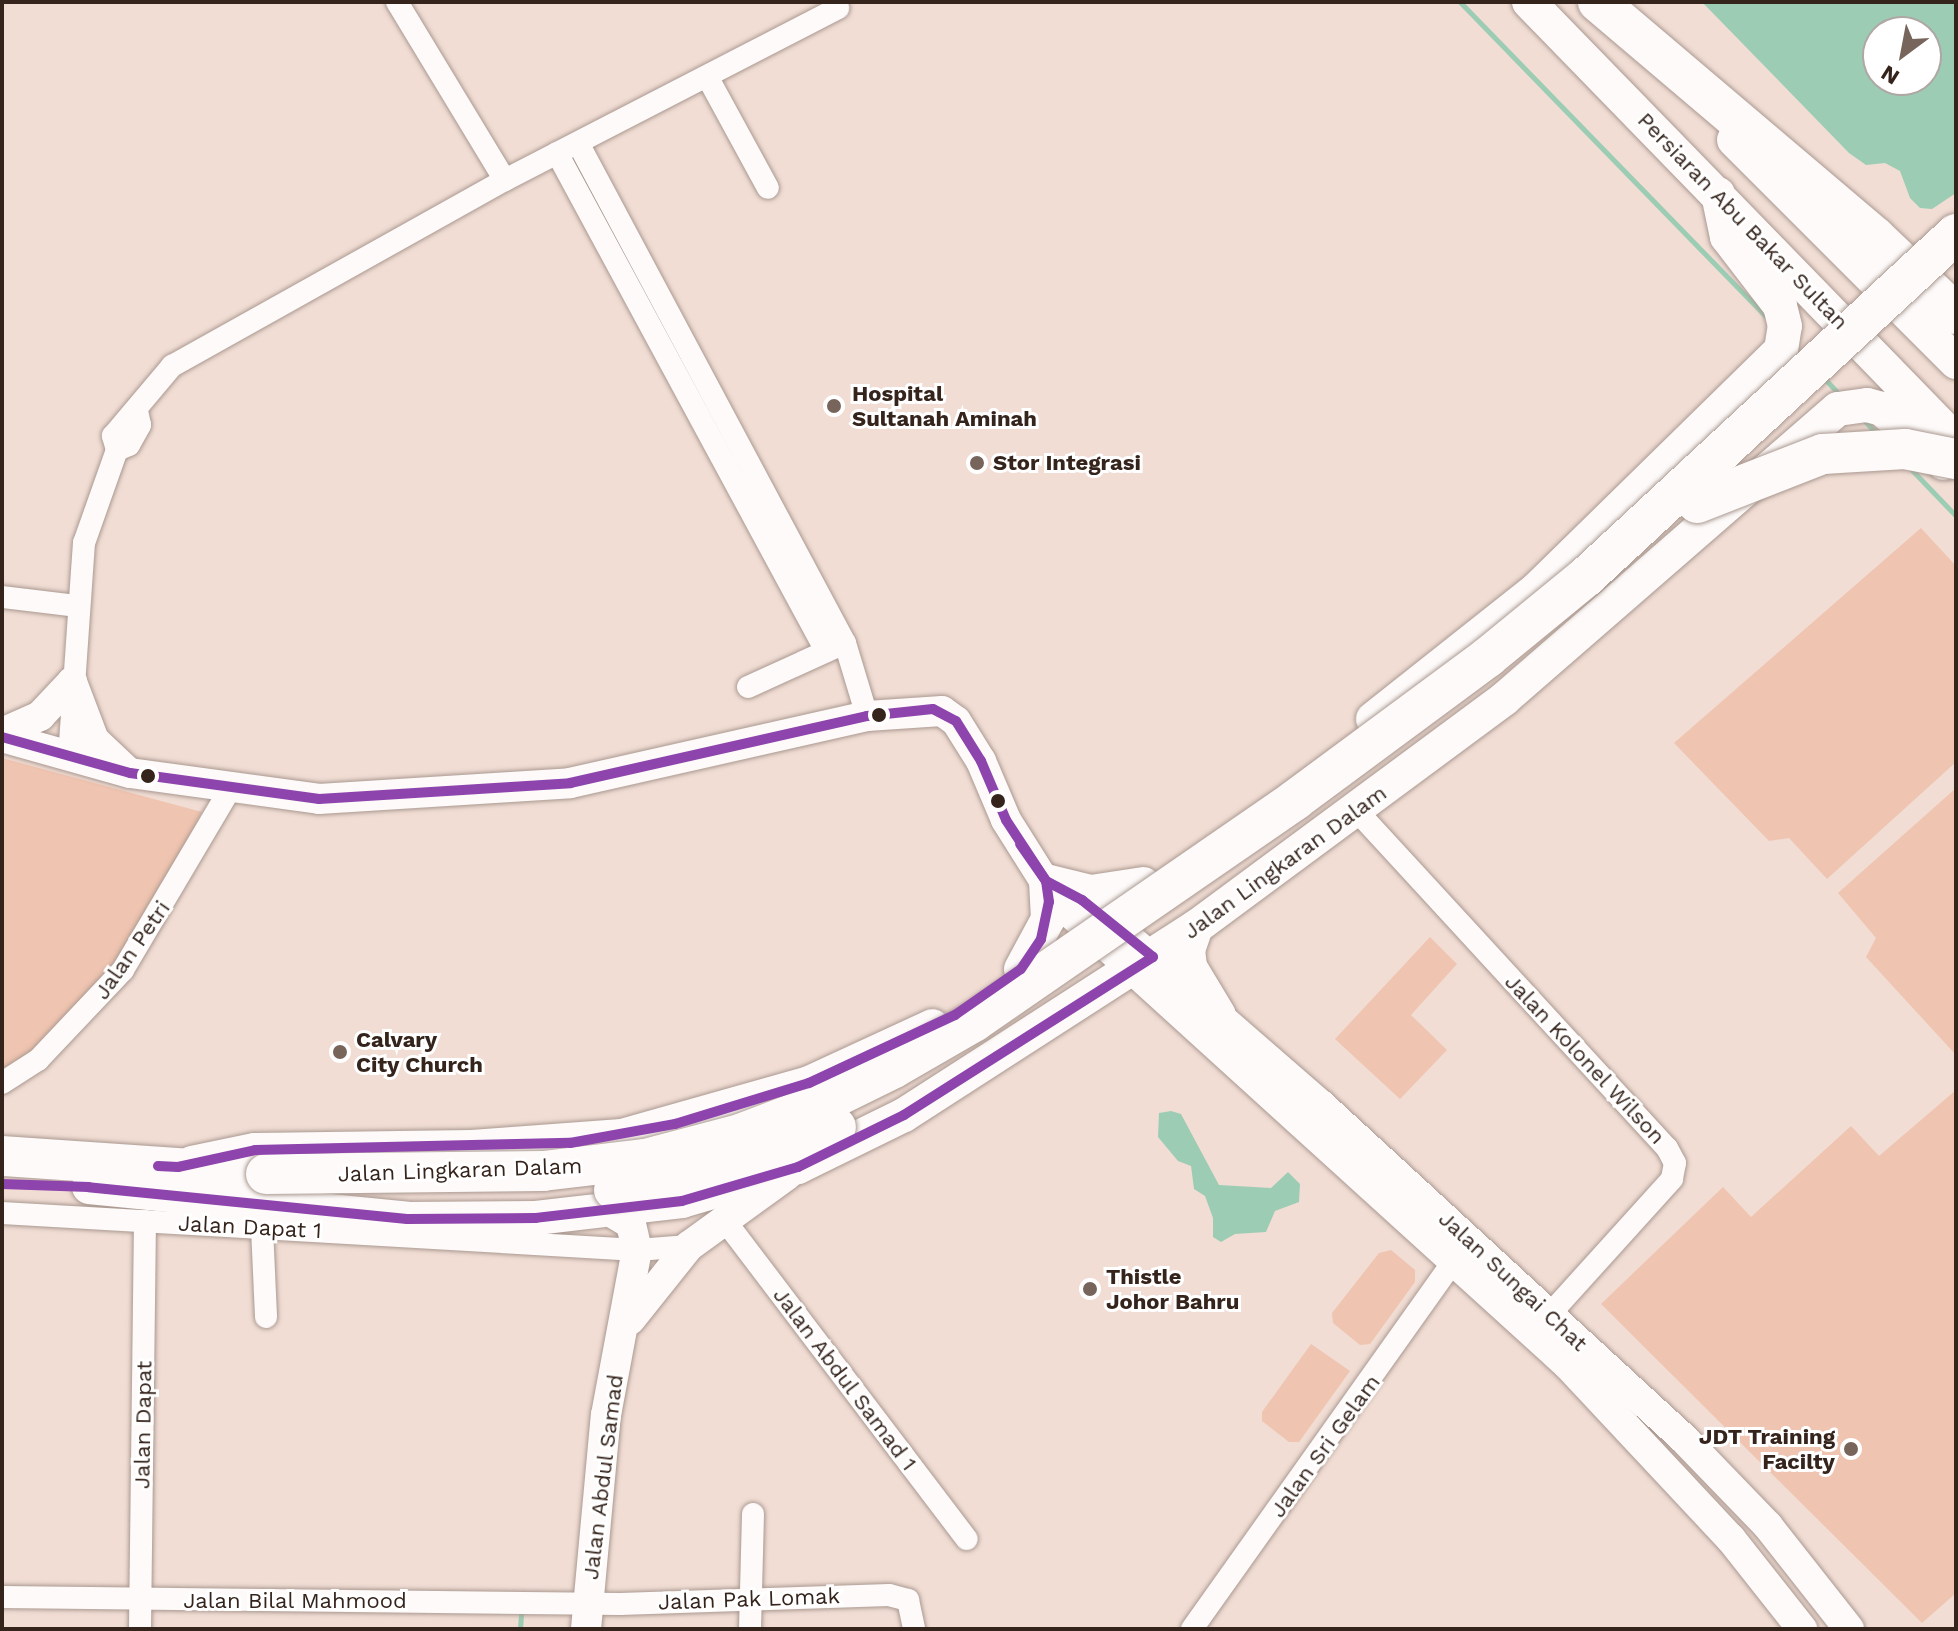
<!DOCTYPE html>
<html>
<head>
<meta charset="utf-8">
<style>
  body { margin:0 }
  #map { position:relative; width:1958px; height:1631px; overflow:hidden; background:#f1ddd4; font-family:"Work Sans",sans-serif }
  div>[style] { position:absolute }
  .green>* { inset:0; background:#efc4b0 }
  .water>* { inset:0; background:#9ccdb4 }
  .stream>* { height:5px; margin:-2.5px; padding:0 2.5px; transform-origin:2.5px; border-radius:2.5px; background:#9ccdb4 }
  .roads { filter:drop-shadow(0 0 2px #aa9991) drop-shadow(0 0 2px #aa9991) }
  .street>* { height:22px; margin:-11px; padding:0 11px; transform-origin:11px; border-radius:11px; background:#fdfaf9 }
  .secondary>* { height:30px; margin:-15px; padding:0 15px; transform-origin:15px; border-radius:15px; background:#fdfaf9 }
  .primary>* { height:34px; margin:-17px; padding:0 17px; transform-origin:17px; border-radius:17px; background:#fdfaf9 }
  .highway>* { height:40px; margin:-20px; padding:0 20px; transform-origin:20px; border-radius:20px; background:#fdfaf9 }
  .bridges { filter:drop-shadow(0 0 2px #aa9991) drop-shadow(0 0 2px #aa9991) }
  .highway-bridge>* { height:40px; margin:-20px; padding:0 20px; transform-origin:20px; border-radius:20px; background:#fdfaf9 }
  .bus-1>* { height:10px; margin:-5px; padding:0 5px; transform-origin:5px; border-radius:5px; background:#8e44ad }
  .dots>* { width:22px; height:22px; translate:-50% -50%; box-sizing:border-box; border:4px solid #fff; border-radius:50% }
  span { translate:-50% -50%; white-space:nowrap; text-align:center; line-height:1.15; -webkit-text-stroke:6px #fff; paint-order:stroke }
  .street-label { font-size:22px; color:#35241c }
  .poi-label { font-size:22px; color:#35241c; font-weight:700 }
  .left { translate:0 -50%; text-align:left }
  .right { translate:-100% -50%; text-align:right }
  .frame { position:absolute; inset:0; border:4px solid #35241c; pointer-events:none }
  .north { position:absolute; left:1862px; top:16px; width:80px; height:80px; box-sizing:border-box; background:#fff; border:2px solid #aea7a4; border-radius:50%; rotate:212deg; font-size:22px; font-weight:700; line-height:32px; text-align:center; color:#35241c }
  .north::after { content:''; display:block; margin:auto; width:28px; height:36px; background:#77655c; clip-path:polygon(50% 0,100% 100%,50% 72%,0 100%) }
</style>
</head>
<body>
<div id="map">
  <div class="green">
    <div style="clip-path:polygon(1921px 528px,1956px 566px,1956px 762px,1827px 879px,1789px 838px,1769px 841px,1674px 743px)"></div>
    <div style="clip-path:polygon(2px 758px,202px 812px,141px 931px,38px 1050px,2px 1072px)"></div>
    <div style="clip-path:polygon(1956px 788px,1956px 1055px,1866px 957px,1876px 938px,1838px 893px)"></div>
    <div style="clip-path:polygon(1430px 937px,1457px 964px,1411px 1015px,1447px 1050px,1400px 1099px,1335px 1039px)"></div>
    <div style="clip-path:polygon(1956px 1090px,1956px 1593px,1922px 1623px,1601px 1304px,1723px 1187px,1751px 1217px,1851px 1126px,1879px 1156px)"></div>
    <div style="clip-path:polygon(1391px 1250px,1415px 1270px,1415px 1282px,1370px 1344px,1360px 1345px,1333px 1323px,1332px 1313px,1379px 1253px)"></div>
    <div style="clip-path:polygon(1311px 1344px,1350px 1371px,1299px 1442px,1289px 1442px,1262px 1421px,1262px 1412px)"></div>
  </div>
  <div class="water">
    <div style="clip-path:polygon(evenodd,1702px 2px,1956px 2px,1956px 193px,1932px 209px,1920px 208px,1910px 198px,1900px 171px,1885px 163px,1866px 165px,1849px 153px,1702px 2px,1878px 32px,1926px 32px,1926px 80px,1878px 80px,1878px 32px)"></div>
    <div style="clip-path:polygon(1171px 1111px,1181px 1114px,1219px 1185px,1271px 1188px,1288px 1172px,1300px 1184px,1299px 1202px,1275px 1211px,1266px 1232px,1235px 1234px,1221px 1242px,1213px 1237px,1213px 1218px,1205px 1196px,1194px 1189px,1191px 1166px,1178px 1161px,1158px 1137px,1159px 1113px)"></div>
  </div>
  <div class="stream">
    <div style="left:1460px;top:2px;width:442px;rotate:45.8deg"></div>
    <div style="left:1824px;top:378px;width:22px;rotate:47deg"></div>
    <div style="left:1863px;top:419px;width:22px;rotate:47deg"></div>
    <div style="left:1910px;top:468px;width:66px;rotate:46.2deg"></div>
    <div style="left:520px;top:1629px;width:16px;rotate:-86deg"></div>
  </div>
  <div class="roads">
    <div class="street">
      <div style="left:397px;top:2px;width:208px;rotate:58.8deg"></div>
      <div style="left:708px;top:78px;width:125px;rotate:61.4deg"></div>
      <div style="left:578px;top:143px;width:567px;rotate:61.9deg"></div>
      <div style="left:845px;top:643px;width:76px;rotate:73.2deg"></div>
      <div style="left:557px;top:153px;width:566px;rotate:61.62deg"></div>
      <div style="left:117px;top:450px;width:13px;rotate:-23deg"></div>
      <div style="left:129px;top:445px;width:23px;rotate:-61deg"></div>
      <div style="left:140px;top:425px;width:14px;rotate:-102deg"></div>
      <div style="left:2px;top:597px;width:76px;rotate:6.8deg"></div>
      <div style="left:748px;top:687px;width:99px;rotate:-24.5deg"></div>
      <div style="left:69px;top:757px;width:215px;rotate:-86deg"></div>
      <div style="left:84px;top:543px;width:99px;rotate:-70.5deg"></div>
      <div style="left:117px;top:450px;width:15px;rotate:-106deg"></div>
      <div style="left:113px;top:436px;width:92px;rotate:-49.9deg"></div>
      <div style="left:172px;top:366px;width:381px;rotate:-29.2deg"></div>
      <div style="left:505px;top:180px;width:375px;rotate:-27.3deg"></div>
      <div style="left:1356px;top:810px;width:459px;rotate:47.4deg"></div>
      <div style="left:1667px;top:1148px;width:17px;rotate:62deg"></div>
      <div style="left:1675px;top:1163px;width:16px;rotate:101deg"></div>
      <div style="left:1672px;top:1179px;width:183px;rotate:132.1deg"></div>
      <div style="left:2px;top:1083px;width:43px;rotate:-32.6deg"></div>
      <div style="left:38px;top:1060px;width:124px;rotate:-46.6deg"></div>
      <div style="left:123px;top:970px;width:210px;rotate:-59.4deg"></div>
      <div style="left:2px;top:1213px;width:636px;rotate:3.33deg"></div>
      <div style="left:637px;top:1250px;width:52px;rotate:-4.4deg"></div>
      <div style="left:723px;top:1218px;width:403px;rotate:52.8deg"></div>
      <div style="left:262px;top:1228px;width:89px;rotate:87.4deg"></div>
      <div style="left:2px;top:1597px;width:618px;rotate:0.65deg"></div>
      <div style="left:620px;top:1604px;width:269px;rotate:-1.9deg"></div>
      <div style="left:889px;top:1595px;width:20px;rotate:15deg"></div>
      <div style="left:908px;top:1600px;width:30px;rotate:78deg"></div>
      <div style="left:140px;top:1629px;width:408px;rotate:-89.3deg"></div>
      <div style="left:750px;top:1629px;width:115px;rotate:-88.5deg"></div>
      <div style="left:1192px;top:1629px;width:452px;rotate:-54.6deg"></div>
    </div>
    <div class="secondary">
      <div style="left:72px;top:682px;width:62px;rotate:69.2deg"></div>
      <div style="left:94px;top:740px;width:44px;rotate:43.2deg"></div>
      <div style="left:2px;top:733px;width:42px;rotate:-24.1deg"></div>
      <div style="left:40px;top:716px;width:47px;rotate:-46.7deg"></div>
      <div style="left:2px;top:737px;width:133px;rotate:15.7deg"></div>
      <div style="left:130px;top:773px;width:191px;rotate:7.8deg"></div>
      <div style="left:319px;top:799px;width:252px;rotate:-3.6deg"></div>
      <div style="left:570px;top:783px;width:304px;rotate:-12.7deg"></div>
      <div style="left:867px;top:716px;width:75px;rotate:-3.8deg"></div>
      <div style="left:942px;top:711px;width:17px;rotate:36deg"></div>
      <div style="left:956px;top:721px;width:47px;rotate:58deg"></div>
      <div style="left:981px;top:761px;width:64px;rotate:67deg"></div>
      <div style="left:1006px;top:820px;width:96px;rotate:57.8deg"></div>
      <div style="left:1057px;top:901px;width:690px;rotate:42.24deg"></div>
      <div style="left:1568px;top:1365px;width:238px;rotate:46.9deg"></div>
      <div style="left:1731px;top:1539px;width:115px;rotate:51.7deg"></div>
      <div style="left:1100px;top:913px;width:293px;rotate:41deg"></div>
      <div style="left:1321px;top:1105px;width:496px;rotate:42.6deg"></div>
      <div style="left:1686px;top:1441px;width:118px;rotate:46deg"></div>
      <div style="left:1768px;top:1526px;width:131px;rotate:51.8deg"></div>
      <div style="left:630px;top:1320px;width:95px;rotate:-51.4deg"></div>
      <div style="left:689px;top:1246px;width:121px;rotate:-35.9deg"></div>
      <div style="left:586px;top:1629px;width:215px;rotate:-84.7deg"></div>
      <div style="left:606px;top:1415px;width:168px;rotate:-79.4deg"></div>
      <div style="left:637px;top:1250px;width:27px;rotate:-103deg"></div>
      <div style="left:631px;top:1224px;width:26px;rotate:-149deg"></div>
    </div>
    <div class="primary">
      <div style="left:1529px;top:2px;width:612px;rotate:45.79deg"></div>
      <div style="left:1734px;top:140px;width:314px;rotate:45deg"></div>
      <div style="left:1373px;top:719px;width:208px;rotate:-38.4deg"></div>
      <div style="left:1536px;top:590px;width:343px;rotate:-44.4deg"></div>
      <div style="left:1781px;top:350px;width:24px;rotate:-81deg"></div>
      <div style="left:1785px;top:326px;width:21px;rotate:-104deg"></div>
      <div style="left:1780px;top:306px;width:87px;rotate:-127.5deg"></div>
      <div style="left:1727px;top:237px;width:44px;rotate:-101.8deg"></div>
      <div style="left:1196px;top:927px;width:24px;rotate:109deg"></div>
      <div style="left:1188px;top:950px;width:17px;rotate:83deg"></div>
      <div style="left:1190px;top:967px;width:56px;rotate:58.9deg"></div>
      <div style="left:1021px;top:969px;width:57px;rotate:-61.6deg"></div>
      <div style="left:1048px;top:919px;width:38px;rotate:-93deg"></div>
      <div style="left:1046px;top:881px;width:46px;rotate:13.7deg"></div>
      <div style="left:1091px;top:892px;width:53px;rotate:-8.7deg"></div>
      <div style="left:192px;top:1163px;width:64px;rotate:-11.7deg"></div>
      <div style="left:255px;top:1150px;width:217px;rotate:-0.8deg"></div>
      <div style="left:472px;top:1147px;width:150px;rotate:-4.2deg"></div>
      <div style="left:622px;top:1136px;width:194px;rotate:-15.8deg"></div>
      <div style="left:809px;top:1083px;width:136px;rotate:-24.7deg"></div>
      <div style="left:89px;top:1187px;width:320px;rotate:5.7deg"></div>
      <div style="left:407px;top:1219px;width:129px;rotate:-0.4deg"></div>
      <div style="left:536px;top:1218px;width:147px;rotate:-6.6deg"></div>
      <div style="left:682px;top:1201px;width:121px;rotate:-16.3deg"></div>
      <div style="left:798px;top:1167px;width:118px;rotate:-26.1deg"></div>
      <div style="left:904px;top:1115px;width:347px;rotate:-32.8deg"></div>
      <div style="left:1196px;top:927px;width:383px;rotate:-36.5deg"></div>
      <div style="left:1504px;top:699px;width:442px;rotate:-41deg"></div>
      <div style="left:1838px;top:409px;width:29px;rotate:-8deg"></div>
      <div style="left:1867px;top:405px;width:16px;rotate:15deg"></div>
      <div style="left:1882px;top:409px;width:82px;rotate:41.1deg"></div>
    </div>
    <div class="highway">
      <div style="left:1598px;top:2px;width:363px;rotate:40.3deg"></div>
      <div style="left:1875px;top:237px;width:112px;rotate:43.5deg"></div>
      <div style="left:2px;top:1156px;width:265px;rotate:3.9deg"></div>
    </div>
  </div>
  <div class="bridges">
    <div class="highway-bridge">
      <div style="left:1697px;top:503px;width:135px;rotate:-21.3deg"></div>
      <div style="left:1823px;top:454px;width:82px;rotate:-3.5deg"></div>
      <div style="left:1905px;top:449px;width:52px;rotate:11.1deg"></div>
      <div style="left:266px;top:1174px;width:277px;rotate:-0.6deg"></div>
      <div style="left:543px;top:1171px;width:103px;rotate:-6.7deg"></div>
      <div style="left:645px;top:1159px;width:98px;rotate:-14.7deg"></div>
      <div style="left:740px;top:1134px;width:95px;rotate:-20.9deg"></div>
      <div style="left:829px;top:1100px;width:72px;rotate:-26.2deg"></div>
      <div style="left:894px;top:1068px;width:94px;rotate:-30.1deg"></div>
      <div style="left:975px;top:1021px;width:389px;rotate:-34.6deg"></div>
      <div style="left:1295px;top:800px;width:240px;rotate:-36.5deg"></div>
      <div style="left:1488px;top:657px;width:128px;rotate:-39.3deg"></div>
      <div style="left:1587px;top:576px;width:503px;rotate:-42.83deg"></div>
      <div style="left:614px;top:1190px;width:60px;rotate:-8.7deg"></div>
      <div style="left:673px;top:1181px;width:85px;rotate:-15deg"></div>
      <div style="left:755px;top:1159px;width:87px;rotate:-21.6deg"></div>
    </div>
  </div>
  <div class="bus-1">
    <div style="left:2px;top:737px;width:133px;rotate:15.7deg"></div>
    <div style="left:130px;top:773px;width:191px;rotate:7.8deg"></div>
    <div style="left:319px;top:799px;width:252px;rotate:-3.6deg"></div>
    <div style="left:570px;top:783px;width:304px;rotate:-12.7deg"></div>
    <div style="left:867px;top:716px;width:66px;rotate:-6.1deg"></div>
    <div style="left:933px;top:709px;width:26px;rotate:28deg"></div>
    <div style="left:956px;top:721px;width:47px;rotate:58deg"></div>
    <div style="left:981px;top:761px;width:64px;rotate:67deg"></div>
    <div style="left:1006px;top:820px;width:73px;rotate:56.7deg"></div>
    <div style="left:1046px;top:881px;width:41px;rotate:27.8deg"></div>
    <div style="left:1082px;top:900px;width:91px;rotate:38.8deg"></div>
    <div style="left:1153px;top:957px;width:295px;rotate:147.6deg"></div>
    <div style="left:904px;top:1115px;width:118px;rotate:153.9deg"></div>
    <div style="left:798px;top:1167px;width:121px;rotate:163.7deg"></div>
    <div style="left:682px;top:1201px;width:147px;rotate:173.4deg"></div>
    <div style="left:536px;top:1218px;width:129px;rotate:179.6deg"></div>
    <div style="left:407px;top:1219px;width:320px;rotate:-174.3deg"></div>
    <div style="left:89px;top:1187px;width:87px;rotate:-178deg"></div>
    <div style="left:158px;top:1166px;width:20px;rotate:3deg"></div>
    <div style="left:178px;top:1167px;width:79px;rotate:-12.4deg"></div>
    <div style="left:255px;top:1150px;width:315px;rotate:-1.3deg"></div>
    <div style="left:570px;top:1143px;width:107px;rotate:-10.3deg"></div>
    <div style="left:675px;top:1124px;width:140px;rotate:-17deg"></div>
    <div style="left:809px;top:1083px;width:161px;rotate:-25deg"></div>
    <div style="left:955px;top:1015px;width:80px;rotate:-34.9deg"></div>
    <div style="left:1021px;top:969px;width:36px;rotate:-56deg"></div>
    <div style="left:1041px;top:939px;width:38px;rotate:-78deg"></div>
    <div style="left:1049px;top:902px;width:21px;rotate:-98deg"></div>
    <div style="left:1046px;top:881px;width:45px;rotate:-125.1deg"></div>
  </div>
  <div class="dots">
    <div style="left:834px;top:406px;background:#77655c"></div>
    <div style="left:977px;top:463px;background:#77655c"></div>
    <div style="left:879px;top:715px;background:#35241c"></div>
    <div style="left:148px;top:776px;background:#35241c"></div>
    <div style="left:998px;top:801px;background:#35241c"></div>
    <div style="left:340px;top:1052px;background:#77655c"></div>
    <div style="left:1090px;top:1289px;background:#77655c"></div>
    <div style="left:1851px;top:1449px;background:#77655c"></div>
  </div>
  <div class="street-label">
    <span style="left:1743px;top:221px;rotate:46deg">Persiaran Abu Bakar Sultan</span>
    <span style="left:1285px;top:862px;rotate:-36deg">Jalan Lingkaran Dalam</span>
    <span style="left:132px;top:950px;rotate:-55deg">Jalan Petri</span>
    <span style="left:1585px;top:1059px;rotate:47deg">Jalan Kolonel Wilson</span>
    <span style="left:460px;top:1170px;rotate:-2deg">Jalan Lingkaran Dalam</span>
    <span style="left:250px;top:1227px;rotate:3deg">Jalan Dapat 1</span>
    <span style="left:1513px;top:1281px;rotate:43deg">Jalan Sungai Chat</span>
    <span style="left:845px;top:1379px;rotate:53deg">Jalan Abdul Samad 1</span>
    <span style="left:143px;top:1425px;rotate:-89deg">Jalan Dapat</span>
    <span style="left:1325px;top:1446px;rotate:-54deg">Jalan Sri Gelam</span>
    <span style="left:603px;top:1477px;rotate:-83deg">Jalan Abdul Samad</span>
    <span style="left:749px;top:1599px;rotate:-2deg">Jalan Pak Lomak</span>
    <span style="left:295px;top:1601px">Jalan Bilal Mahmood</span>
  </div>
  <div class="poi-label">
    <span class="left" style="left:852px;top:406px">Hospital<br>Sultanah Aminah</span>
    <span class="left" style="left:993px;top:463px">Stor Integrasi</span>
    <span class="left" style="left:356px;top:1052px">Calvary<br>City Church</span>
    <span class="left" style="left:1106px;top:1289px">Thistle<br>Johor Bahru</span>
    <span class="right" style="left:1835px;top:1449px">JDT Training<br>Facilty</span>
  </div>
  <div class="frame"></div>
  <div class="north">N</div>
</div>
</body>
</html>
